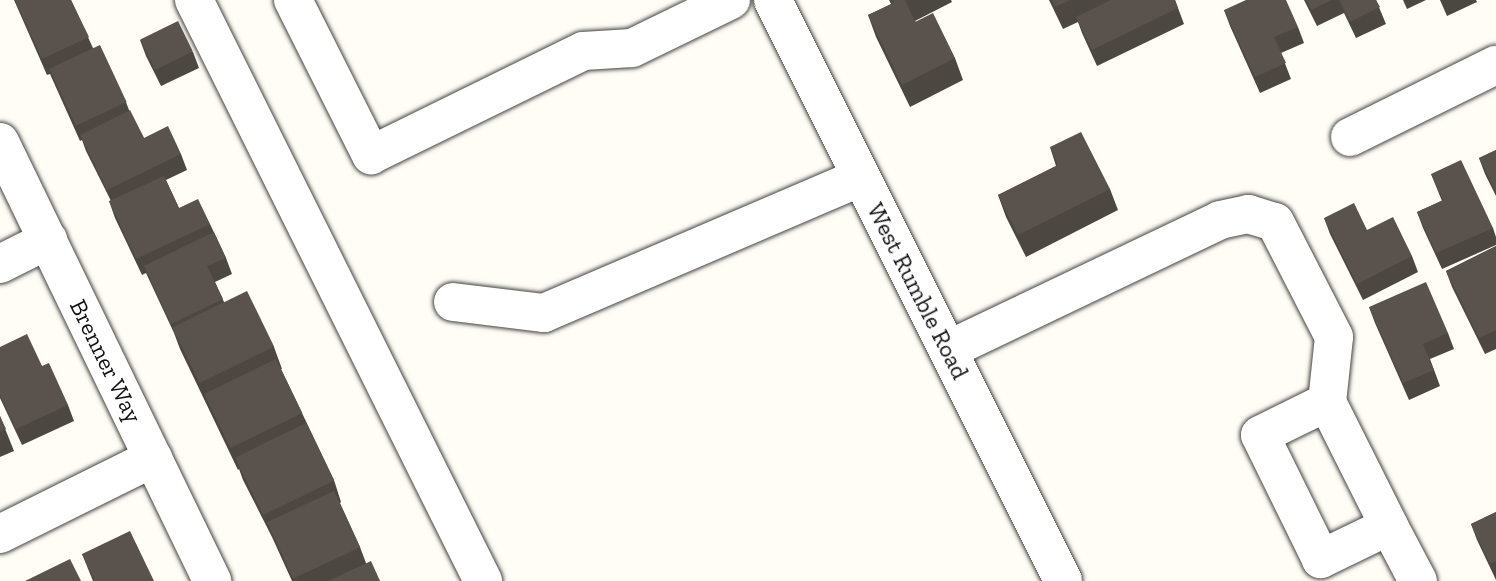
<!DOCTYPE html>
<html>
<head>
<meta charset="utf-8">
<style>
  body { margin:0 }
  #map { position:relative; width:1496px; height:581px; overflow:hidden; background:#fffdf5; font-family:"Zilla Slab",serif }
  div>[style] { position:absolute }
  .roads { filter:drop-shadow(0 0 2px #444) drop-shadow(0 0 2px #444) }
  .minor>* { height:38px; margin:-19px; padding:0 19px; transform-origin:19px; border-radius:19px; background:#fff }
  .wall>* { inset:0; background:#4d4742 }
  .building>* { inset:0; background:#5a524d; transform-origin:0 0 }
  span { translate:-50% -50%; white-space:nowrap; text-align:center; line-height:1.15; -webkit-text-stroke:7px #fff; paint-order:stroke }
  .street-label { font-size:24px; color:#111 }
</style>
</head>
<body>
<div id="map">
  <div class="roads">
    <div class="minor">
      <div style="left:194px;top:0;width:649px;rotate:63.55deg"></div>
      <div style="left:293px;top:0;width:174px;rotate:63.3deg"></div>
      <div style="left:371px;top:155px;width:236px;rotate:-26.1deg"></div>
      <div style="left:583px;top:51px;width:49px;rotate:-3.5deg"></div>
      <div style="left:632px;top:48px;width:110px;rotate:-25.9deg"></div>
      <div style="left:773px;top:0;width:649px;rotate:63.47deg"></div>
      <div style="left:1350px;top:137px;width:163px;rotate:-26.3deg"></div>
      <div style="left:0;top:142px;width:488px;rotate:64.2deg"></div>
      <div style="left:0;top:264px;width:54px;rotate:-26.6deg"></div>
      <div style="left:453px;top:302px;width:92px;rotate:6.9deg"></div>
      <div style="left:544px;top:313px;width:345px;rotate:-23.2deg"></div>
      <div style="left:948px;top:350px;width:301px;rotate:-25.5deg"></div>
      <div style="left:1220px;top:220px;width:29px;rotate:-12deg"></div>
      <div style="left:1248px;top:214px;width:28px;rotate:17deg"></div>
      <div style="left:1275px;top:222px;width:129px;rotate:62.8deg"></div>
      <div style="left:1334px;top:337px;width:65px;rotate:96.1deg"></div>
      <div style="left:1327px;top:402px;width:139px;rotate:63.4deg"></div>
      <div style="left:1389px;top:526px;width:76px;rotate:154.1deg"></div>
      <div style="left:1321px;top:559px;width:138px;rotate:-116.2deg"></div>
      <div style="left:1260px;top:435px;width:75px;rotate:-26.2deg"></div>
      <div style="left:1389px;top:526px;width:62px;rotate:62.2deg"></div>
      <div style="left:0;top:534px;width:171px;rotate:-26.4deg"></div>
    </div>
  </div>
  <div class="wall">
    <div style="clip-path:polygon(14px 0,71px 0,93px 48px,126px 102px,129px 110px,144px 138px,181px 154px,187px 170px,166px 180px,179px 208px,210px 224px,226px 258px,232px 274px,215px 282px,224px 302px,274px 347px,282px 369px,281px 369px,334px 480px,341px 502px,340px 503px,360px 547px,366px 563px,380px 581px,292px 581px,272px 537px,243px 480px,239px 469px,238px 470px,180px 349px,174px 333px,146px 273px,142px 275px,115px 218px,109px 201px,111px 201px,86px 151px,82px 140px,80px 141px,50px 74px,47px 75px)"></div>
    <div style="clip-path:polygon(889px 0,951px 0,952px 2px,915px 21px,955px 58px,963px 80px,910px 107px,876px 37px,868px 15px,891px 4px)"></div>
    <div style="clip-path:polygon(1049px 0,1175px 0,1184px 24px,1097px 66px,1082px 33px,1078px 22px,1063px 29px)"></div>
    <div style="clip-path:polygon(1304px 0,1376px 0,1386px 24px,1356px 38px,1344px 13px,1317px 26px)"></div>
    <div style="clip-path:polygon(1403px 0,1426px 0,1407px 9px)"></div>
    <div style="clip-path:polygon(1440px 0,1476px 0,1477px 2px,1447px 16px)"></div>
    <div style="clip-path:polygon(1224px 10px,1298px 27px,1304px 43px,1281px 53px,1291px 79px,1260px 93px,1230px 26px)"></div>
    <div style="clip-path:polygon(140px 40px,193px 52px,199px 68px,161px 86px,146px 56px)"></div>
    <div style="clip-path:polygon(1050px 147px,1110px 189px,1118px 210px,1026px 257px,1006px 217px,998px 195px,1056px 166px)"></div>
    <div style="clip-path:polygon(1496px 150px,1496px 196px,1485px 174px,1479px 158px)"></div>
    <div style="clip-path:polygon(1431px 174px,1493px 228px,1496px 237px,1496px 245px,1442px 269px,1423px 228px,1417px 212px,1442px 201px)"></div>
    <div style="clip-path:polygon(1324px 218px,1367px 230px,1412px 256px,1418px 272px,1363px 300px,1330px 234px)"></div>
    <div style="clip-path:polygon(1496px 246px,1496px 349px,1485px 354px,1452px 287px,1446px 271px)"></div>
    <div style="clip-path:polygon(1369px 307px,1448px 333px,1454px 349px,1430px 359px,1440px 386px,1409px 400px,1375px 323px)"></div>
    <div style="clip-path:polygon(0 347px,42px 366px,68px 405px,74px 421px,22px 445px,0 398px)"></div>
    <div style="clip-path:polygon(0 416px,14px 451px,0 457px)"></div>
    <div style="clip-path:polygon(1496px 512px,1496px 580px,1477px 540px,1471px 524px)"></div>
    <div style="clip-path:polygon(82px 554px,154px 581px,93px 581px)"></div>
  </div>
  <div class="building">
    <div style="clip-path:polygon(15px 0,71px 0,89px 37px,42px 59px)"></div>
    <div style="clip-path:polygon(892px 0,905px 0,915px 22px,933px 13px,955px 58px,902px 85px,868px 15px,894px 3px)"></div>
    <div style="clip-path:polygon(1052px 0,1070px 0,1055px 7px)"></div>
    <div style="clip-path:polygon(1111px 0,1175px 0,1178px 8px,1092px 50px,1076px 17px)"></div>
    <div style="clip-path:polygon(1246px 0,1286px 0,1298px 27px,1274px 37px,1286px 63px,1255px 77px,1224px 10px)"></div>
    <div style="clip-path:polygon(1306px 0,1332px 0,1311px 10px)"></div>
    <div style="clip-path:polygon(1339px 0,1376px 0,1380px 7px,1350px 22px)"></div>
    <div style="left:178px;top:21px;width:34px;height:42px;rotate:64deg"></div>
    <div style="left:100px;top:45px;width:63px;height:56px;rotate:65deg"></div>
    <div style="clip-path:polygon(130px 110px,144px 138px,168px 126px,181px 154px,107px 190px,80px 135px)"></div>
    <div style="clip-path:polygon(1081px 132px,1110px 189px,1018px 235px,998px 195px,1058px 165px,1050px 147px)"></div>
    <div style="clip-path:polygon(1496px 150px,1496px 192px,1479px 158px)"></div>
    <div style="clip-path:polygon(1461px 160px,1493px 228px,1436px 253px,1417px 212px,1443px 200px,1431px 174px)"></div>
    <div style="clip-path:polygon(164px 176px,179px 208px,198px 199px,210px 224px,136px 259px,109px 201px)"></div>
    <div style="clip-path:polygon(1354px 203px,1367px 230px,1393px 217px,1412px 256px,1357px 284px,1324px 218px)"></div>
    <div style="clip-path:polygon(214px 232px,226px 258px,207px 266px,223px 299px,171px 324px,144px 266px)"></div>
    <div style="clip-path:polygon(1496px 246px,1496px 330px,1479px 338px,1446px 271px)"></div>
    <div style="clip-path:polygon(1426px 282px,1448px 333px,1423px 344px,1434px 370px,1403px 383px,1369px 307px)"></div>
    <div style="left:247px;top:291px;width:62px;height:83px;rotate:64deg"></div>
    <div style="clip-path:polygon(27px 334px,42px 366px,49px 363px,68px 405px,16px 429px,0 395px,0 347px)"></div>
    <div style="left:276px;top:359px;width:60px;height:80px;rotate:64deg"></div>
    <div style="clip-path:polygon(0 416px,6px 429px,0 432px)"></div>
    <div style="left:306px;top:423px;width:64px;height:79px;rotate:64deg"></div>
    <div style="left:334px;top:491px;width:62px;height:74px;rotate:65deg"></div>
    <div style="clip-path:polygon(1496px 512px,1496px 561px,1490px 564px,1471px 524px)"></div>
    <div style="clip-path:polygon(130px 531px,154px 581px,95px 581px,82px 554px)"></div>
    <div style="clip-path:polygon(70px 559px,81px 581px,25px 581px)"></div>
    <div style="clip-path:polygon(371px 561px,380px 581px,328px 581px)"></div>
  </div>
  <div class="street-label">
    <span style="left:918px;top:291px;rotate:63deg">West Rumble Road</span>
    <span style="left:106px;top:361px;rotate:64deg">Brenner Way</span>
  </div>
</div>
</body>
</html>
